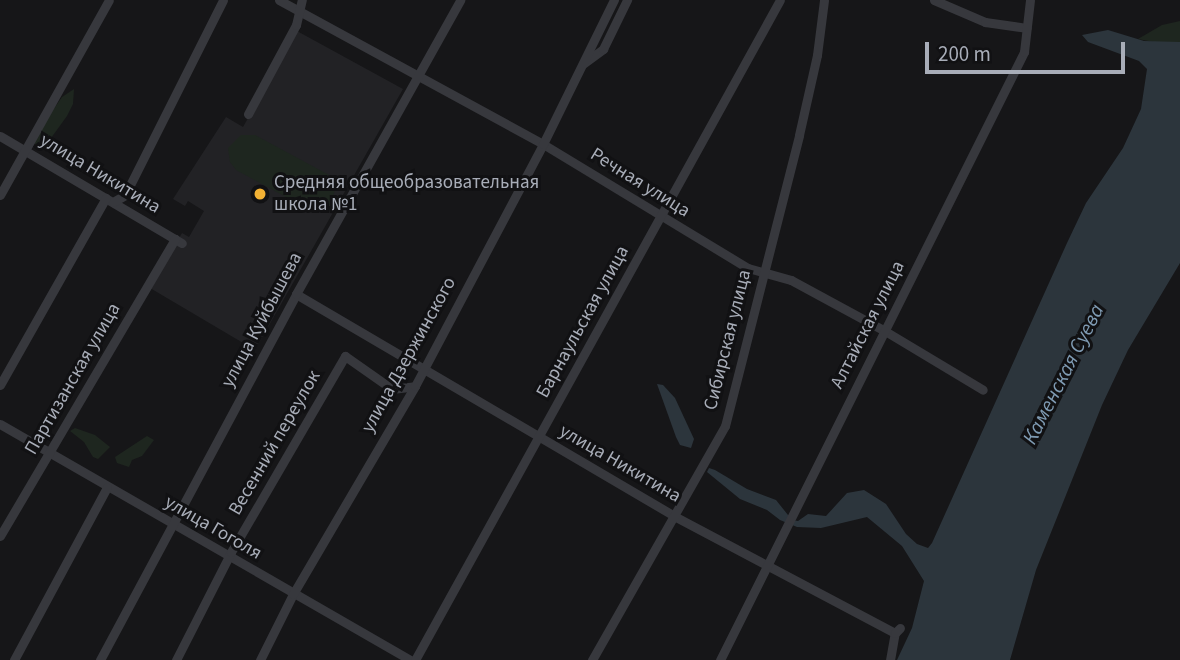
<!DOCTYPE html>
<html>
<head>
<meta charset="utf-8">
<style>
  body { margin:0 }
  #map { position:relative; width:1180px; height:660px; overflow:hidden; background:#161618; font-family:"Source Sans 3",sans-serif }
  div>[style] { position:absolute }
  .built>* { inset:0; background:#222225 }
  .green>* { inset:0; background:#1e261f }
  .water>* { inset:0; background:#2c353c }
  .minor>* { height:9px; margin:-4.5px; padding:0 4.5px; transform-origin:4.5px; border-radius:4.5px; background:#37383d }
  .dots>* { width:19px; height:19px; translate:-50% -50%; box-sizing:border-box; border:4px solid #111113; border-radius:50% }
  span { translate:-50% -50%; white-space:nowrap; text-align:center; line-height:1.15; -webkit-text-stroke:6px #111113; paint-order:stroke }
  .street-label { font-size:19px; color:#a8adb8 }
  .poi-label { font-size:19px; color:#a8adb8 }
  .left { translate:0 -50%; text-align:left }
  .water-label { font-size:21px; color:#7f9bb3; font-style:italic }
  .scale { position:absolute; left:925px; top:42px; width:200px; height:32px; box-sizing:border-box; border:4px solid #a8adb8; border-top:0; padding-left:9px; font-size:21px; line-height:24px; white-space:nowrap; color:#a8adb8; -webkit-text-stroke:5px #111113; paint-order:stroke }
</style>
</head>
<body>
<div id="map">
  <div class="built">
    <div style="clip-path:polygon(297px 31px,403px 89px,255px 350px,150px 288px,182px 233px,189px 237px,204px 211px,188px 201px,185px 206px,173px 199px,226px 117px,243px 127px)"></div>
  </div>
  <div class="green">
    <div style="clip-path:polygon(1180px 21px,1180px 42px,1164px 44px,1138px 39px,1162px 25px)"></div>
    <div style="clip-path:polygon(74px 89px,73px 104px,67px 116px,46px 145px,37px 147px,34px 142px,51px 113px,62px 97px)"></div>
    <div style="clip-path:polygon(241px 135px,255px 135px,329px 175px,336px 186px,331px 204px,319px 211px,310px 210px,236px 170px,230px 162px,228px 148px)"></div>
    <div style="clip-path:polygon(75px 428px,95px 435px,110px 447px,98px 459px,93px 457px,84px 442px,70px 431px)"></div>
    <div style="clip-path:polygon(147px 436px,154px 440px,142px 456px,132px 460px,129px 467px,117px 463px,115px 457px)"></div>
  </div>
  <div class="water">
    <div style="clip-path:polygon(1108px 30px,1144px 41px,1180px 42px,1180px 263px,1128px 350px,1102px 405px,1036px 570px,1010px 660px,897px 660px,912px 628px,924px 581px,902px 546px,867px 517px,821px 528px,797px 527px,780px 520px,767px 510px,740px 499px,707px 472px,709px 468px,715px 470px,747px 489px,776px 500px,792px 520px,798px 521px,808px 514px,826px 516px,847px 493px,864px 490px,886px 504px,906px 534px,917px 544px,928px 548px,932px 543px,1067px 243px,1086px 203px,1123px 148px,1141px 109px,1147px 69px,1139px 61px,1088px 42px,1082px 35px)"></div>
    <div style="clip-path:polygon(657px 384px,663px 385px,675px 398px,694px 439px,691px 448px,680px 445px,676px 437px)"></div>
  </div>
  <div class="minor">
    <div style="left:279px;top:0;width:301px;rotate:28.6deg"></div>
    <div style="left:543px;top:144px;width:240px;rotate:31.2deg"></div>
    <div style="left:748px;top:268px;width:45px;rotate:15.6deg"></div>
    <div style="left:791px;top:280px;width:107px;rotate:28.5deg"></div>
    <div style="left:885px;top:331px;width:114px;rotate:31deg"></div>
    <div style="left:934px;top:0;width:56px;rotate:23.3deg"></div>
    <div style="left:985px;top:22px;width:42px;rotate:8.1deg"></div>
    <div style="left:584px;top:63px;width:24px;rotate:-36deg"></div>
    <div style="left:603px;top:49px;width:55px;rotate:-63.9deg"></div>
    <div style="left:248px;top:114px;width:101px;rotate:-61.7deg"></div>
    <div style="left:296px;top:25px;width:26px;rotate:-77deg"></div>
    <div style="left:0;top:136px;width:211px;rotate:30.5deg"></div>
    <div style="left:0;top:195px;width:223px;rotate:-60.8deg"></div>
    <div style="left:113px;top:202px;width:14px;rotate:-30deg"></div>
    <div style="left:125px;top:195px;width:218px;rotate:-63.3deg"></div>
    <div style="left:296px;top:294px;width:438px;rotate:30.4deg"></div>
    <div style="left:674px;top:516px;width:250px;rotate:27.9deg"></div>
    <div style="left:0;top:385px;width:215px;rotate:-60.5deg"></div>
    <div style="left:0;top:424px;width:473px;rotate:29.9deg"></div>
    <div style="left:0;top:536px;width:345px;rotate:-59.5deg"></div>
    <div style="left:14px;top:660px;width:196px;rotate:-61.7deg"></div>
    <div style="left:100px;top:660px;width:415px;rotate:-61.8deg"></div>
    <div style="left:296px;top:294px;width:337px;rotate:-60.8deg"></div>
    <div style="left:176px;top:660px;width:121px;rotate:-63deg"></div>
    <div style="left:231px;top:552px;width:227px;rotate:-59.8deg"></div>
    <div style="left:345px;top:356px;width:57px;rotate:35.1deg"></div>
    <div style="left:392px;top:389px;width:23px;rotate:-7deg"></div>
    <div style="left:260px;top:660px;width:74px;rotate:-63.4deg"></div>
    <div style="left:293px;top:594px;width:241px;rotate:-59.6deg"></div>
    <div style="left:415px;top:386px;width:274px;rotate:-62.1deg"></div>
    <div style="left:543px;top:144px;width:161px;rotate:-63.8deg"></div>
    <div style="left:415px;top:660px;width:754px;rotate:-61.06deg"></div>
    <div style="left:592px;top:660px;width:269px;rotate:-60.4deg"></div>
    <div style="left:725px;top:426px;width:300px;rotate:-75.7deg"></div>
    <div style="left:799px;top:135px;width:82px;rotate:-77.3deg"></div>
    <div style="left:817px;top:55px;width:55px;rotate:-82.7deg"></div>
    <div style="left:720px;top:660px;width:680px;rotate:-63.43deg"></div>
    <div style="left:1024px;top:52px;width:52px;rotate:-83.4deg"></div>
    <div style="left:890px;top:660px;width:27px;rotate:-80deg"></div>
    <div style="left:895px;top:633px;width:7px;rotate:-45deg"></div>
  </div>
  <div class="dots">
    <div style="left:260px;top:194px;background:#f2b134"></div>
  </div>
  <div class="street-label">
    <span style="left:100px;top:174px;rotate:31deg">улица Никитина</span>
    <span style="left:640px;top:183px;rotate:32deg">Речная улица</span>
    <span style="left:262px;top:320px;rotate:-62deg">улица Куйбышева</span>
    <span style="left:583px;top:322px;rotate:-61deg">Барнаульская улица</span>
    <span style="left:868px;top:325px;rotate:-63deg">Алтайская улица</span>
    <span style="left:728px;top:340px;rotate:-76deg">Сибирская улица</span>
    <span style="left:409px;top:355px;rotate:-61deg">улица Дзержинского</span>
    <span style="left:73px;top:379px;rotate:-60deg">Партизанская улица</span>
    <span style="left:275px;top:443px;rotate:-60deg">Весенний переулок</span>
    <span style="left:620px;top:464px;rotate:30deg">улица Никитина</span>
    <span style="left:213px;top:528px;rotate:30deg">улица Гоголя</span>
  </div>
  <div class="poi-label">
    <span class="left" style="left:274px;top:194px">Средняя общеобразовательная<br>школа №1</span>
  </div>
  <div class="water-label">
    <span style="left:1063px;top:374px;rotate:-63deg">Каменская Суева</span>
  </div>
  <div class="scale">200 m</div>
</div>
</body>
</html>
